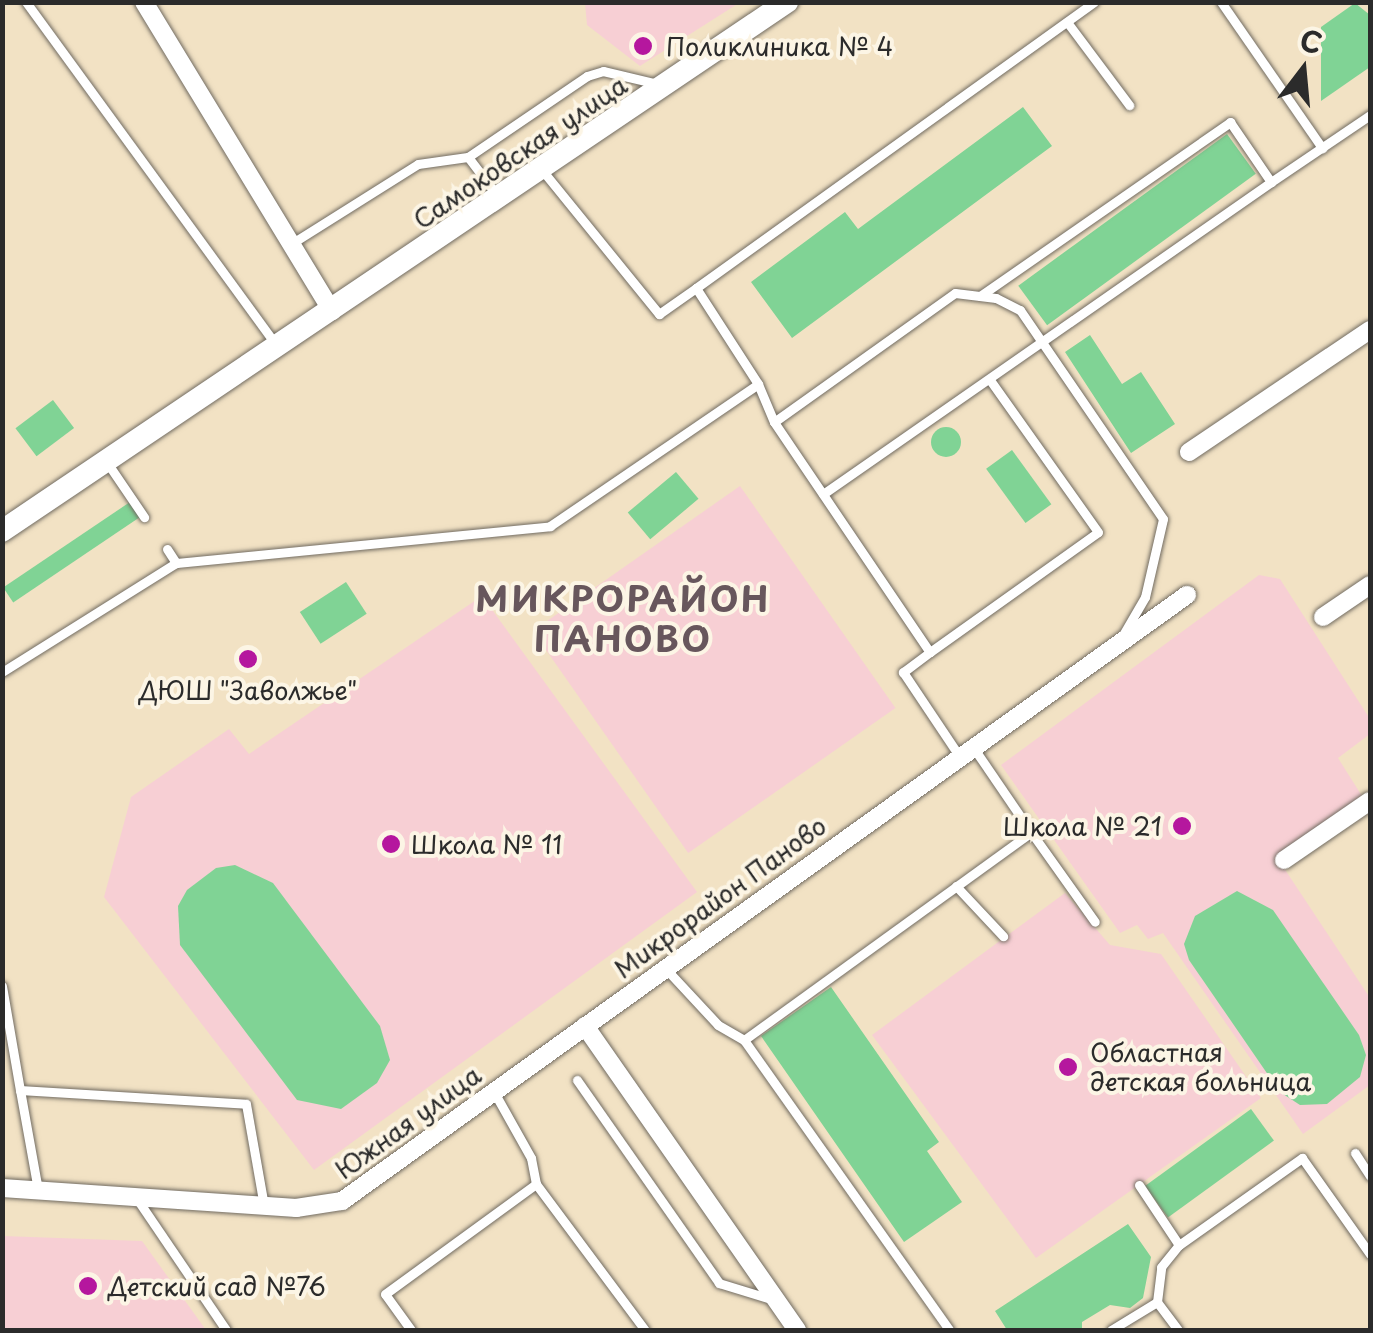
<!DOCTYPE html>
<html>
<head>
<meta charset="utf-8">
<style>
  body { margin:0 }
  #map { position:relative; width:1373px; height:1333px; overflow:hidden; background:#f2e2c4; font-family:"Playpen Sans",sans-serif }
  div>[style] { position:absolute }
  .built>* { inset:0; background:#f7cfd4; transform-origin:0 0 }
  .green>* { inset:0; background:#80d395; transform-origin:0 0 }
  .round { border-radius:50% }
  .roads { filter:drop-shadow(0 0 2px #716b61) drop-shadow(0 0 2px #716b61) }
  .service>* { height:9px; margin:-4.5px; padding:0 4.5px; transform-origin:4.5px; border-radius:4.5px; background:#fff }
  .minor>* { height:18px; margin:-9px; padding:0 9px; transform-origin:9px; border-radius:9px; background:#fff }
  .tertiary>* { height:22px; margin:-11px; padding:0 11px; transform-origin:11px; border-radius:11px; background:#fff }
  .dots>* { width:28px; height:28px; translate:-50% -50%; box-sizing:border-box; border:5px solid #fcf5e5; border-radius:50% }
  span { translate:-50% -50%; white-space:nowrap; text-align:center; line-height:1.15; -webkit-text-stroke:8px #fcf5e5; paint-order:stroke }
  .poi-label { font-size:25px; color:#2b2b2b }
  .left { translate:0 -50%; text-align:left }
  .right { translate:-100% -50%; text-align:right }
  .street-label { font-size:25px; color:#2b2b2b }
  .district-label { font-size:35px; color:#67565c; font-weight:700; letter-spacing:2.5px }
  .frame { position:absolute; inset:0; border:5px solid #2b2b2b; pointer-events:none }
  .north { position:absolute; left:1253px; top:20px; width:100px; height:100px; -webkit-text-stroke:8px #fcf5e5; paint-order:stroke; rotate:16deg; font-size:28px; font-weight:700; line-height:40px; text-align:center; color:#2b2b2b }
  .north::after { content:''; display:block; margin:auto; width:35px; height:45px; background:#2b2b2b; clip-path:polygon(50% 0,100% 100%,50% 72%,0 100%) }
</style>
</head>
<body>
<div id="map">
  <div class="built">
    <div style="clip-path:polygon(585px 3px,585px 2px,739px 3px,640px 66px,587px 25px)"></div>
    <div style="left:740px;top:486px;width:271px;height:253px;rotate:55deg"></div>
    <div style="clip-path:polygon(1259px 575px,1280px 579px,1370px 719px,1370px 734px,1338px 758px,1362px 796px,1276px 856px,1370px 998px,1370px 1085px,1303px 1134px,1163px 933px,1148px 939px,1137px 925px,1120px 933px,1001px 765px)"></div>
    <div style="clip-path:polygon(482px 596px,697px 892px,314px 1170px,104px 897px,131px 797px,229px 729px,249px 754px)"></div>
    <div style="clip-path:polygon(1065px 893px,1110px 945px,1161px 954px,1261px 1098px,1036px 1258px,872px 1035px)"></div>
    <div style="clip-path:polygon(3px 1236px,142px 1241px,206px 1330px,3px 1330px)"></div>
  </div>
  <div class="green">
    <div style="clip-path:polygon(1355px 3px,1370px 15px,1370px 67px,1321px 101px,1321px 27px)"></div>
    <div style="clip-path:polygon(1023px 107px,1052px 146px,792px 338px,751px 282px,845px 212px,858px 229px)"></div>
    <div style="left:1227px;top:134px;width:49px;height:258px;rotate:54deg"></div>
    <div style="clip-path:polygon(1090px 335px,1122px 384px,1141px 372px,1175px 424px,1131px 453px,1065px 352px)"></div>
    <div style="left:53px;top:400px;width:35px;height:47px;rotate:53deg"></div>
    <div class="round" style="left:931px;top:427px;width:30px;height:30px"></div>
    <div style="left:1012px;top:450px;width:67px;height:32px;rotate:54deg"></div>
    <div style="left:676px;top:472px;width:35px;height:63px;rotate:50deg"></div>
    <div style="left:130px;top:502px;width:18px;height:153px;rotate:56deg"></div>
    <div style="left:346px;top:582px;width:38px;height:55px;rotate:57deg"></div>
    <div style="clip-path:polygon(235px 865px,273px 883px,380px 1026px,390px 1060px,377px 1083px,341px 1109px,297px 1100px,180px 945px,178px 906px,187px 890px,216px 868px)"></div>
    <div style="clip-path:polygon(1237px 891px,1273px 910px,1359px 1035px,1366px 1055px,1360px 1077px,1327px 1104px,1300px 1105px,1280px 1092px,1189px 960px,1184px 944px,1195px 916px)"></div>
    <div style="clip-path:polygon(831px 987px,939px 1142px,927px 1151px,962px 1202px,904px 1242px,761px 1036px)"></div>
    <div style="left:1251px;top:1109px;width:39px;height:131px;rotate:54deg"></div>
    <div style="clip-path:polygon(1128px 1224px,1151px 1257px,1143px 1298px,1130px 1308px,1110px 1305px,1082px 1322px,1082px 1330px,1007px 1330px,995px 1311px)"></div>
  </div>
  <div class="roads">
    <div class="service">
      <div style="left:26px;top:2px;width:423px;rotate:53.9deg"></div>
      <div style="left:1221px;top:2px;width:178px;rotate:55.3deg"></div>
      <div style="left:1067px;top:22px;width:104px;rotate:53.2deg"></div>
      <div style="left:468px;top:157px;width:48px;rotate:52.7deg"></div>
      <div style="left:542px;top:170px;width:186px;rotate:50.9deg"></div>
      <div style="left:659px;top:314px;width:45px;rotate:-35.1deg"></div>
      <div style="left:696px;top:288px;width:114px;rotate:57.1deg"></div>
      <div style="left:758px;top:384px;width:41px;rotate:67.2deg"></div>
      <div style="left:774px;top:422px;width:278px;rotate:55.9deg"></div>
      <div style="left:930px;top:652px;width:34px;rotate:143deg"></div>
      <div style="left:903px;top:672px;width:102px;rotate:56.2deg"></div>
      <div style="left:294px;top:242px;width:146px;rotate:-32.2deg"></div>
      <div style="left:418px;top:164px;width:50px;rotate:-8deg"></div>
      <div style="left:468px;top:157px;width:144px;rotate:-34.2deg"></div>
      <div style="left:587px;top:76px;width:17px;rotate:-17deg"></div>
      <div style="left:603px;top:71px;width:57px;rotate:13.3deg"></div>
      <div style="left:696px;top:288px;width:490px;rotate:-35.7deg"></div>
      <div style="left:980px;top:296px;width:305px;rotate:-34.8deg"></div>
      <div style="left:1230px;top:122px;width:73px;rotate:55.7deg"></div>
      <div style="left:1271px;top:182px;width:120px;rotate:-34.1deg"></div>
      <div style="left:774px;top:422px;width:222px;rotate:-35.5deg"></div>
      <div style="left:955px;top:293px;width:41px;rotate:7deg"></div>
      <div style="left:996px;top:298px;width:27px;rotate:27deg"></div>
      <div style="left:1020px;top:310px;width:253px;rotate:55.6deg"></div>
      <div style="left:1163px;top:519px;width:80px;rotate:103deg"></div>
      <div style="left:1145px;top:597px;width:44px;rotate:120.1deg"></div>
      <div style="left:106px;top:461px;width:68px;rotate:55.8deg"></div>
      <div style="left:823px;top:494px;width:546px;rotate:-34.85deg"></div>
      <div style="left:167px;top:549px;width:17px;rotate:57deg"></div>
      <div style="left:930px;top:652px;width:206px;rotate:-35.5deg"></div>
      <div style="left:1098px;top:532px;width:186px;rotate:-125.4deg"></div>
      <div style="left:2px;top:672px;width:205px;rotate:-32.1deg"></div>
      <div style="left:176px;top:563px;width:376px;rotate:-5.6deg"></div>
      <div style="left:550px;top:526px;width:252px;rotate:-34.3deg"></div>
      <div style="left:1031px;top:832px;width:110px;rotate:54.6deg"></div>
      <div style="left:956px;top:886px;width:69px;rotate:46.8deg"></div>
      <div style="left:666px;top:969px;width:76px;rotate:47.1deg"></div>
      <div style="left:718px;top:1025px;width:30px;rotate:30deg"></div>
      <div style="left:744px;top:1040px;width:355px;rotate:54.7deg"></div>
      <div style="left:2px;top:986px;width:106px;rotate:80.2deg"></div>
      <div style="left:744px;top:1040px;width:354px;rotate:-35.9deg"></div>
      <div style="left:1031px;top:832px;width:103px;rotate:-124.3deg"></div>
      <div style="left:577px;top:1080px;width:248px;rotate:55deg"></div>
      <div style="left:719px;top:1283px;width:54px;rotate:17.1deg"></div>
      <div style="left:494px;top:1092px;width:76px;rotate:60.7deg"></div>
      <div style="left:531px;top:1158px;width:26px;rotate:79deg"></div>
      <div style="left:536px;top:1184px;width:182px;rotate:53.3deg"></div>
      <div style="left:1355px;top:1153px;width:27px;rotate:57deg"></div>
      <div style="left:1139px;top:1185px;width:72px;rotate:56.3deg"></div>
      <div style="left:1179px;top:1245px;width:151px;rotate:-35.3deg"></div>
      <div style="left:1302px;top:1158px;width:118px;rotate:54.7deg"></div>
      <div style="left:38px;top:1190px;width:102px;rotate:-100.2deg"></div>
      <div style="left:20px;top:1090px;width:226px;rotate:3.5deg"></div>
      <div style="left:246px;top:1104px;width:104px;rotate:80deg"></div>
      <div style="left:137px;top:1199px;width:158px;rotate:55.8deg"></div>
      <div style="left:1157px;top:1302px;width:35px;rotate:53deg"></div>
      <div style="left:411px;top:1330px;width:44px;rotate:-125.8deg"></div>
      <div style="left:385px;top:1294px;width:187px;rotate:-36.1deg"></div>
      <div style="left:1111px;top:1330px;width:54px;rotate:-31.3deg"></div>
      <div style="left:1157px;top:1302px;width:35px;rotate:-83deg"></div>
      <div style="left:1161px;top:1267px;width:28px;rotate:-51deg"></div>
    </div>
    <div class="minor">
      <div style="left:144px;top:2px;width:362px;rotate:58.7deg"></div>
      <div style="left:1189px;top:452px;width:218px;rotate:-34deg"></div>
      <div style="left:1323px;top:617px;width:57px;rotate:-34.2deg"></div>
      <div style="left:1284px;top:860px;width:104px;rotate:-34.5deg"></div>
      <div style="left:585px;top:1026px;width:371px;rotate:55.1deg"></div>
      <div style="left:2px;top:1188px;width:295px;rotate:3.9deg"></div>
      <div style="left:296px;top:1208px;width:47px;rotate:-8.7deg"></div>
      <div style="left:342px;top:1201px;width:1040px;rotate:-35.65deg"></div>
    </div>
    <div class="tertiary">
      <div style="left:2px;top:531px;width:947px;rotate:-33.98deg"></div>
    </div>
  </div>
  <div class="dots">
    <div style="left:643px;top:46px;background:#b5179e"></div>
    <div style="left:248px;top:659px;background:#b5179e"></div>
    <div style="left:1182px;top:826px;background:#b5179e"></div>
    <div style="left:391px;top:844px;background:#b5179e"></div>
    <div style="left:1068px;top:1067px;background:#b5179e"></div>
    <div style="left:88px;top:1286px;background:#b5179e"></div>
  </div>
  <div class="poi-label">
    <span class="left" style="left:666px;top:46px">Поликлиника № 4</span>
    <span style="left:248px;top:690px">ДЮШ "Заволжье"</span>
    <span class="right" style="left:1162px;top:826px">Школа № 21</span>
    <span class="left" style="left:411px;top:844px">Школа № 11</span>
    <span class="left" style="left:1090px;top:1067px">Областная<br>детская больница</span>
    <span class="left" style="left:108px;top:1286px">Детский сад №76</span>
  </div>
  <div class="street-label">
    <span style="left:520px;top:152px;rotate:-34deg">Самоковская улица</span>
    <span style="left:720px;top:897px;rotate:-36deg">Микрорайон Паново</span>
    <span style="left:408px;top:1122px;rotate:-36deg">Южная улица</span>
  </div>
  <div class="district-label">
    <span style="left:623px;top:618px">МИКРОРАЙОН<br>ПАНОВО</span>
  </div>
  <div class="frame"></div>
  <div class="north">С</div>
</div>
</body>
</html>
